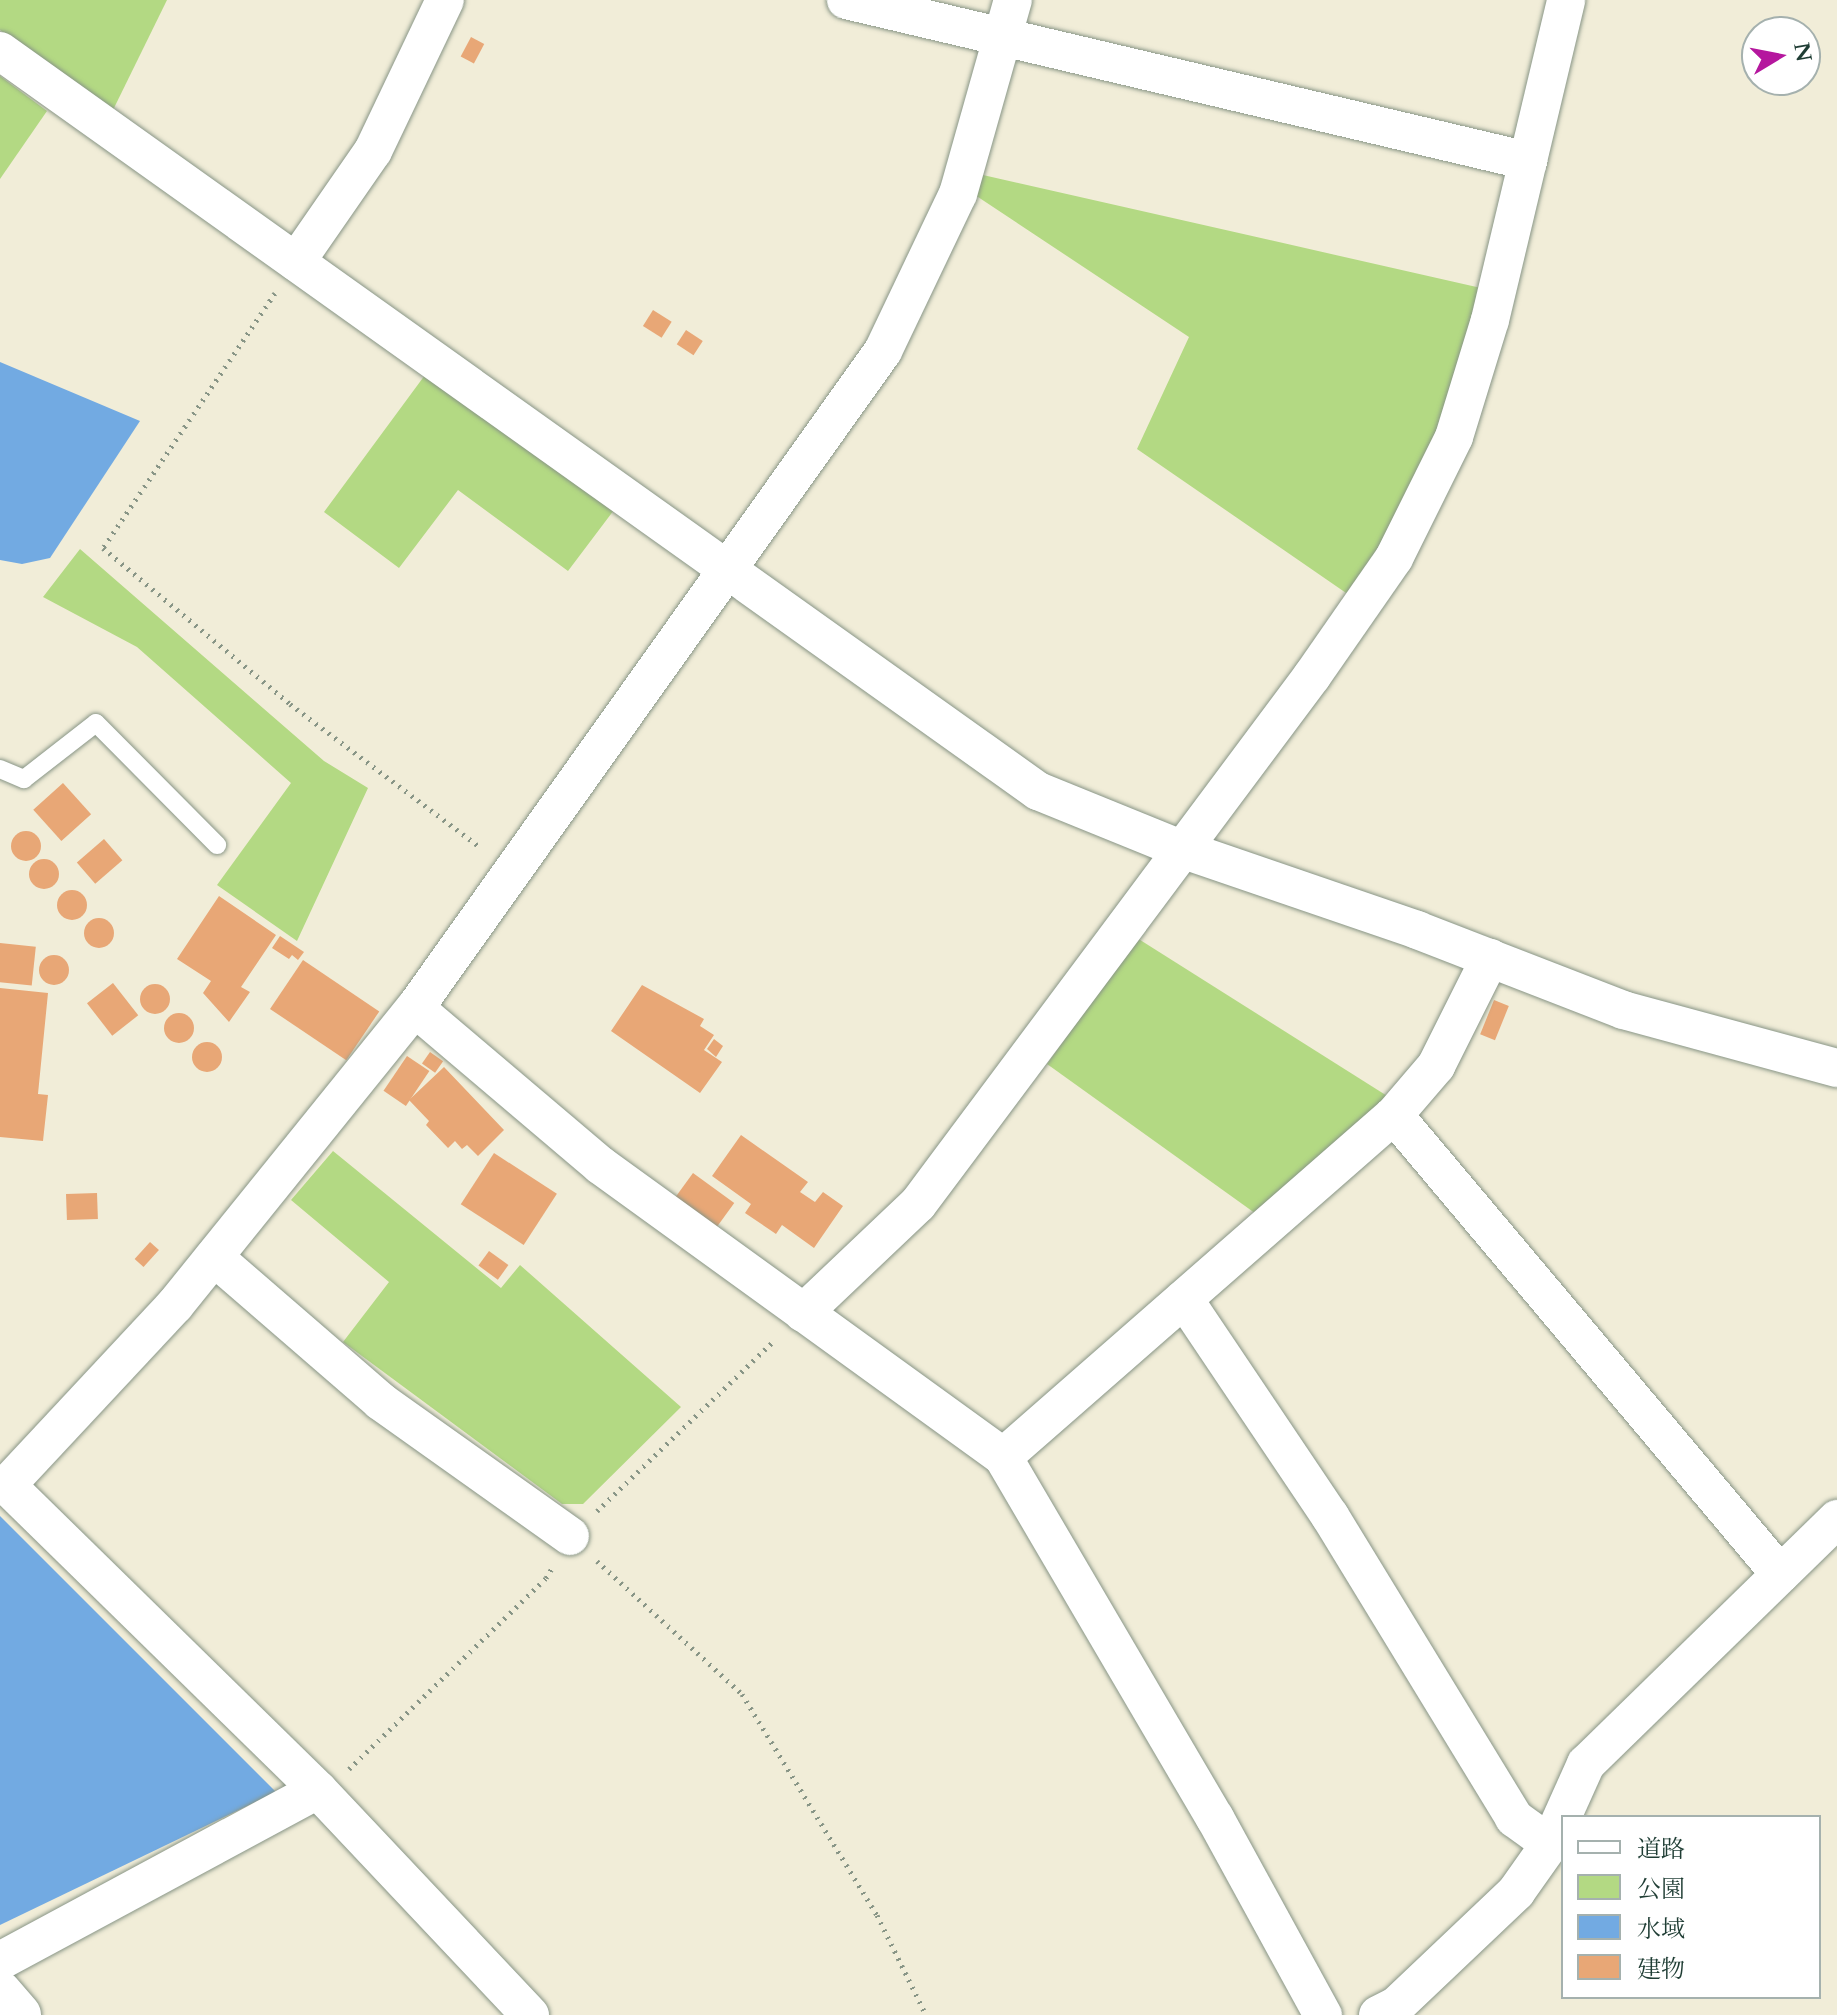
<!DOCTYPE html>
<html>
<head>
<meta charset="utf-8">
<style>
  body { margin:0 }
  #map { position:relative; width:1837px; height:2015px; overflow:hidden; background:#f1edd8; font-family:Cardo,"Noto Serif JP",serif }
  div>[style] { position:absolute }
  .green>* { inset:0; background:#b3d983 }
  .water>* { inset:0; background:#72aae2 }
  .building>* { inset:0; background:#e8a776; transform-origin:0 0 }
  .round { border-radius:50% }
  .path>* { height:5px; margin-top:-2.5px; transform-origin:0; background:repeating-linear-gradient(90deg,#889586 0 2px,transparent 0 8px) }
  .roads { filter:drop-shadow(0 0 2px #889586) drop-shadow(0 0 2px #889586) }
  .service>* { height:18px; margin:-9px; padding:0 9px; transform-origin:9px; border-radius:9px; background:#fff }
  .minor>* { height:38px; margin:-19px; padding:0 19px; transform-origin:19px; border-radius:19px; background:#fff }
  .tertiary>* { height:44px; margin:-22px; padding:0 22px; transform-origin:22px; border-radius:22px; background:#fff }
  span { translate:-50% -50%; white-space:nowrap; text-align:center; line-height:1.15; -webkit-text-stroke:6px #fff; paint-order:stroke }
  .legend { position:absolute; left:1561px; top:1815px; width:260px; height:184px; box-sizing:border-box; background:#fff; border:2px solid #a5b1ae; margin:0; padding:10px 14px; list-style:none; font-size:24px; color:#1f3d34 }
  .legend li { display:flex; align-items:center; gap:16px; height:40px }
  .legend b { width:40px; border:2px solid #a5b1ae }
  .north { position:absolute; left:1741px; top:16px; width:80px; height:80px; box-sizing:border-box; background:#fff; border:2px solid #a5b1ae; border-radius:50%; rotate:80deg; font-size:22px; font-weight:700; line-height:32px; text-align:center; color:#1f3d34 }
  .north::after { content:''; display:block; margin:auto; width:28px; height:36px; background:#b5179e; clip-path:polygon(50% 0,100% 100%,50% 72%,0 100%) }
</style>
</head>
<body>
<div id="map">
  <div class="green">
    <div style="clip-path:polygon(0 0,167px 0,113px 110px,0 30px)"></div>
    <div style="clip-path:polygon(0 76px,47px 111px,0 179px)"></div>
    <div style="clip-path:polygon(983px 175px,1481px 288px,1448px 410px,1410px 498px,1349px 595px,1137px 449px,1189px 337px,975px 195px)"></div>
    <div style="clip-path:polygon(425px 375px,614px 510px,568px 571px,458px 490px,399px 568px,324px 512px)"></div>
    <div style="clip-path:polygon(80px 549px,324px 761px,368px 788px,297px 941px,217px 885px,291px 783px,137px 647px,43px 597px)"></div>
    <div style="clip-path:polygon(1137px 938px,1392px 1099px,1259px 1216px,1047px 1064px)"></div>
    <div style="clip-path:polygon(333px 1151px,501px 1288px,520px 1265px,681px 1407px,583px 1504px,562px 1504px,343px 1342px,389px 1282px,291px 1200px)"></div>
  </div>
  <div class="water">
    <div style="clip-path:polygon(0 362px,140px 421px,50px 558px,22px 564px,0 560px)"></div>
    <div style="clip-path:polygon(0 1516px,276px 1792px,0 1925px)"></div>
  </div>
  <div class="building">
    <div style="left:471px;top:37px;width:15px;height:22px;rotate:28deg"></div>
    <div style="left:653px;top:310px;width:22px;height:19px;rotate:32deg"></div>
    <div style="left:686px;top:330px;width:20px;height:17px;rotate:33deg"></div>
    <div style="left:63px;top:783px;width:42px;height:40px;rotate:48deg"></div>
    <div class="round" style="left:11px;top:831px;width:30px;height:30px"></div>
    <div style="left:104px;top:839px;width:28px;height:36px;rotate:49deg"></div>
    <div class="round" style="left:29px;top:859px;width:30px;height:30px"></div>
    <div class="round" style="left:57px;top:890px;width:30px;height:30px"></div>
    <div style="clip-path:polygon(219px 896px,276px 935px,241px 987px,250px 992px,229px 1022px,203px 993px,211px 981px,177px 959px)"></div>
    <div class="round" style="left:84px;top:918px;width:30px;height:30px"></div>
    <div style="clip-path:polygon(280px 936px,304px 952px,298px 960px,292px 955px,289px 959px,272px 948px)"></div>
    <div style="left:0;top:943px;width:36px;height:39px;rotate:6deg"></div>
    <div class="round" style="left:39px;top:955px;width:30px;height:30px"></div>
    <div style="left:303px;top:960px;width:92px;height:59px;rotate:34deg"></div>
    <div style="left:113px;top:983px;width:41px;height:33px;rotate:52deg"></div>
    <div class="round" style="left:140px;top:984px;width:30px;height:30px"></div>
    <div style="clip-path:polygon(642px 985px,704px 1019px,700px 1026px,714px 1035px,704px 1050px,722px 1062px,700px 1093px,611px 1031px)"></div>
    <div style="clip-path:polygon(0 988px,48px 993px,38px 1094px,48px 1095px,43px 1141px,0 1137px)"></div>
    <div style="left:1494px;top:1000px;width:16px;height:37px;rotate:22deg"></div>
    <div class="round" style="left:164px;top:1013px;width:30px;height:30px"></div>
    <div style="clip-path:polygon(714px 1039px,723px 1046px,716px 1057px,707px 1049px)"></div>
    <div class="round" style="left:192px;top:1042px;width:30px;height:30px"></div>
    <div style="left:430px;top:1052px;width:16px;height:14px;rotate:35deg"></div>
    <div style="left:407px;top:1056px;width:27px;height:42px;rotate:34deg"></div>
    <div style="clip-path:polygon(444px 1067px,504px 1130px,478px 1156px,467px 1145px,462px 1149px,455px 1141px,448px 1148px,426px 1125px,429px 1121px,409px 1100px)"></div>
    <div style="clip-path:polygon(741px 1135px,808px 1182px,800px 1192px,815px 1202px,823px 1192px,843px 1206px,814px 1248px,782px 1225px,776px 1234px,745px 1213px,751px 1204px,712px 1176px)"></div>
    <div style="left:494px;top:1153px;width:75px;height:61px;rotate:33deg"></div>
    <div style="left:693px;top:1173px;width:51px;height:30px;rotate:36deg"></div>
    <div style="left:97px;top:1193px;width:26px;height:31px;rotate:88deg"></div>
    <div style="left:150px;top:1242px;width:12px;height:23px;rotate:42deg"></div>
    <div style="left:489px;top:1251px;width:24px;height:18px;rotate:36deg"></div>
  </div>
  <div class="path">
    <div style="left:275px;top:293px;width:308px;rotate:124deg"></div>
    <div style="left:103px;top:548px;width:244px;rotate:39.8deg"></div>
    <div style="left:290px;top:704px;width:239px;rotate:37deg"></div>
    <div style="left:597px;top:1511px;width:247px;rotate:-43.9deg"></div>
    <div style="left:597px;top:1561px;width:197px;rotate:42.5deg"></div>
    <div style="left:742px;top:1694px;width:259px;rotate:58.6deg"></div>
    <div style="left:877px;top:1915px;width:111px;rotate:63.9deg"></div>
    <div style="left:349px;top:1769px;width:274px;rotate:-44.1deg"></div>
    <div style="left:546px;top:1578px;width:12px;rotate:-59deg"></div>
  </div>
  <div class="roads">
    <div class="service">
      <div style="left:0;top:769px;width:26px;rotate:23deg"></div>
      <div style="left:24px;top:779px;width:91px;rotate:-37.9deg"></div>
      <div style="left:96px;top:723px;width:172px;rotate:45.2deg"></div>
    </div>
    <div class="minor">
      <div style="left:846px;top:0;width:701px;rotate:13.28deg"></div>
      <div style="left:0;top:51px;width:1275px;rotate:35.49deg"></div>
      <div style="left:1038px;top:791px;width:154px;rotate:22.1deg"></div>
      <div style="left:1181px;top:849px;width:250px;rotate:18.9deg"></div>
      <div style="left:1417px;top:930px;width:221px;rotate:21.2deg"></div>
      <div style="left:1623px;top:1010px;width:222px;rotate:15.2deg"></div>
      <div style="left:296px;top:262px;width:135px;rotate:-55.3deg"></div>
      <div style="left:373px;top:151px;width:167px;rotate:-64.5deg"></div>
      <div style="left:415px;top:1008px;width:243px;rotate:40.3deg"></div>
      <div style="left:600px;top:1165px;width:498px;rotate:35.9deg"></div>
      <div style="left:1003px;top:1457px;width:419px;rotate:59.6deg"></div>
      <div style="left:1215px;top:1818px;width:225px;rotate:61.3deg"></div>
      <div style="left:1394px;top:1115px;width:600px;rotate:49.94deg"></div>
      <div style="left:214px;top:1257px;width:220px;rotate:40.9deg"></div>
      <div style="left:380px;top:1401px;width:233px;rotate:35.4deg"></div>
      <div style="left:1184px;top:1299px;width:262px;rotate:56.1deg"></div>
      <div style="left:1330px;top:1516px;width:354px;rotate:58.6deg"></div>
      <div style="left:1514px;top:1818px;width:44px;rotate:35.8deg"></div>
      <div style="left:803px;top:1313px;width:158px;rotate:-43.5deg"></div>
      <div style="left:918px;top:1204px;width:659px;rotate:-53.27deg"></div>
      <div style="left:1312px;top:676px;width:144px;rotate:-55.2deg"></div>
      <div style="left:1394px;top:558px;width:135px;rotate:-63.6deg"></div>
      <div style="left:1454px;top:437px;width:122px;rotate:-72.9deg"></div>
      <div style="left:1490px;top:320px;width:329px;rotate:-76.6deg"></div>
      <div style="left:1003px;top:1457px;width:519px;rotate:-41.18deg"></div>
      <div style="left:1394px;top:1115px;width:65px;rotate:-49.4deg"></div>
      <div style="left:1436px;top:1066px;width:121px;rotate:-63.4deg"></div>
      <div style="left:0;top:1961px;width:361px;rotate:-28.3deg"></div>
      <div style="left:530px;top:2015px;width:309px;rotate:-133.3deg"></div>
      <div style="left:318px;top:1790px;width:436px;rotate:-135.6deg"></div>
      <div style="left:7px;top:1485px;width:246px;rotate:-47deg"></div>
      <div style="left:175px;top:1305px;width:382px;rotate:-51.1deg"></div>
      <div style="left:415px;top:1008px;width:807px;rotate:-54.54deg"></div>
      <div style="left:883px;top:351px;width:174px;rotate:-64.5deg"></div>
      <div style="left:958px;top:194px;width:202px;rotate:-74.2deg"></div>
      <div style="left:1378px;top:2015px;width:20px;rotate:-27deg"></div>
      <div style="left:1396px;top:2006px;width:166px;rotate:-43.5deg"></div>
      <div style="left:1516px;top:1892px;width:59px;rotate:-54.7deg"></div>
      <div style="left:1550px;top:1844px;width:88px;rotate:-65.8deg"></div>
      <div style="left:1586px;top:1764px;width:351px;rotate:-44.3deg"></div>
    </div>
    <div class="tertiary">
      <div style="left:0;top:1993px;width:29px;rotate:49deg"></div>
    </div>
  </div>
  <ul class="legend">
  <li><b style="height:10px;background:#fff"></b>道路</li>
  <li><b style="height:22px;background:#b3d983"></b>公園</li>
  <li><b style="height:22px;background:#72aae2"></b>水域</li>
  <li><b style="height:22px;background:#e8a776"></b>建物</li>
  </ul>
  <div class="north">N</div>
</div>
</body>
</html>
